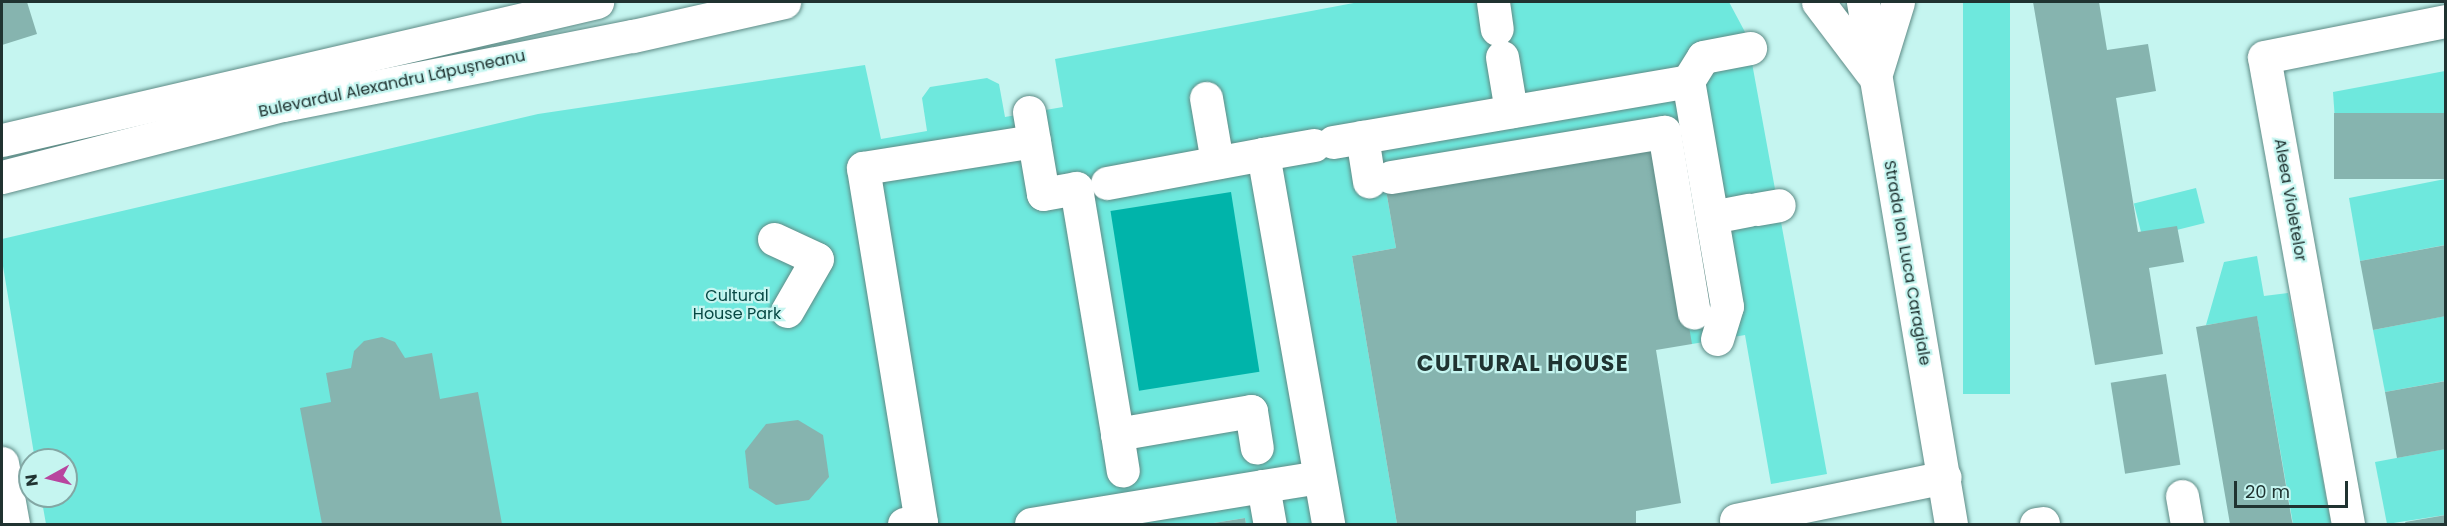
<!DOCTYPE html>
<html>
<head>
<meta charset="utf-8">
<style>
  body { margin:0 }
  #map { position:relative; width:2447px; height:526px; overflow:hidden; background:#c5f5f0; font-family:Poppins,sans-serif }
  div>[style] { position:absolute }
  .green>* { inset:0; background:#6ee8dd; transform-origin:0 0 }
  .water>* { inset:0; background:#00b4aa; transform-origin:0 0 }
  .building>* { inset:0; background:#86b4af; transform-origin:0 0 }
  .roads { filter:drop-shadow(0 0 2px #5e8b86) drop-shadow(0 0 2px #5e8b86) }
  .minor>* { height:33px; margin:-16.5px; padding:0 16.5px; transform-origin:16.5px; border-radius:16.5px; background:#fff }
  .major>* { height:33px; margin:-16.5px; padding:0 16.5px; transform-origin:16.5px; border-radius:16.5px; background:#fff }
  span { translate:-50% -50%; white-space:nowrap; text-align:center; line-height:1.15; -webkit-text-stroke:4.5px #c5f5f0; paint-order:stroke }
  .street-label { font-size:16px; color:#203331 }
  .park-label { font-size:16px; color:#074844 }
  .district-label { font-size:22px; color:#203331; font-weight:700; letter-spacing:1.5px }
  .frame { position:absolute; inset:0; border:3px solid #203331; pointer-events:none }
  .north { position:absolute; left:18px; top:448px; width:60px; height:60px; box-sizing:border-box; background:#c5f5f0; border:2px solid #83a7a4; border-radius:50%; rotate:262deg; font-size:16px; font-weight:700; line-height:24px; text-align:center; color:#203331 }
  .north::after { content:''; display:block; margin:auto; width:21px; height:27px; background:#b8459e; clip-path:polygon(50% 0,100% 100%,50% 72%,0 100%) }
  .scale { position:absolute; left:2234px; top:481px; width:114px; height:27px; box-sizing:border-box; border:3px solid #203331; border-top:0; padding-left:8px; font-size:18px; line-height:21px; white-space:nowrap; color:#203331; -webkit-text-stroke:4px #c5f5f0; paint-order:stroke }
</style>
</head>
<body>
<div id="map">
  <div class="green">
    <div style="clip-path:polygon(1359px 2px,1729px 2px,1745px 32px,1752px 63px,1827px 474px,1771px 484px,1745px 335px,1692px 344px,1385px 184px,1396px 248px,1352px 256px,1397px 524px,1246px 524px,1245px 518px,1207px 524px,46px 524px,41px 496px,66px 496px,66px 460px,35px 460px,2px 260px,2px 239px,538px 114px,865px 65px,881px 139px,927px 131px,922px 98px,930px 87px,987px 78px,999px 84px,1005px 117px,1063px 107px,1055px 59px)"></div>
    <div style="left:1963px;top:2px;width:47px;height:392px"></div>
    <div style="clip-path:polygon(2445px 71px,2445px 113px,2336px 135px,2333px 92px)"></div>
    <div style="clip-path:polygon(2445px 179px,2445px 245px,2360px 261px,2349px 198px)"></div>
    <div style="left:2196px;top:188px;width:36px;height:64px;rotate:76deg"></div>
    <div style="clip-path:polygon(2257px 256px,2264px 296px,2288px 293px,2331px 524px,2293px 524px,2257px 317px,2206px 325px,2224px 262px)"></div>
    <div style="clip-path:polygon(2445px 316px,2445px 381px,2385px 392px,2373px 330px)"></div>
    <div style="clip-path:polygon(2445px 449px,2445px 515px,2387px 524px,2375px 462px)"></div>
  </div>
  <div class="water">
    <div style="left:1231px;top:192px;width:182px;height:122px;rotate:81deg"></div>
  </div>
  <div class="building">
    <div style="clip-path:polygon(2px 2px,27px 2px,37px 34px,2px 45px)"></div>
    <div style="clip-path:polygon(2033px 2px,2099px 2px,2107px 50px,2148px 44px,2156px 91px,2116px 98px,2138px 232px,2177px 226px,2184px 262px,2149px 268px,2163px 354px,2095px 365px)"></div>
    <div style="left:2446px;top:113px;width:66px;height:112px;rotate:90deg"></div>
    <div style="clip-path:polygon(1657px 139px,1692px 344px,1656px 350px,1681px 503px,1636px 511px,1636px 524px,1397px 524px,1352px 256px,1396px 248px,1385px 184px)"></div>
    <div style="clip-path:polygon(2446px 245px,2446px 316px,2373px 330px,2360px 261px)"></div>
    <div style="clip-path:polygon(2257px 316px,2292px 521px,2293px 524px,2230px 524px,2196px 327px)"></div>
    <div style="clip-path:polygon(382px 337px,395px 342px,405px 358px,432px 353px,440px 399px,478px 392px,502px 524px,322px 524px,300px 408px,331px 402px,326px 373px,351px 368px,354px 351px,364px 341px)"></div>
    <div style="left:2166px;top:374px;width:92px;height:56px;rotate:81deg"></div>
    <div style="clip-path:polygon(2446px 381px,2446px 449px,2397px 458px,2385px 392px)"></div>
    <div style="clip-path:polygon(798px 420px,823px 435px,829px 477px,809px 500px,776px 505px,749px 488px,745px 451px,766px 424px)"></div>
    <div style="clip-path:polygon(2446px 515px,2446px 524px,2406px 524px,2405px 522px)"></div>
    <div style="clip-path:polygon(1245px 518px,1246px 524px,1214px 524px,1214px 523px)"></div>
  </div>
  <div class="roads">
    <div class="minor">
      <div style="left:1493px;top:2px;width:27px;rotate:82deg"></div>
      <div style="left:1502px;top:57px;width:55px;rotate:80.5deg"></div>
      <div style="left:1206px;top:98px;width:65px;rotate:80.2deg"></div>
      <div style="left:1029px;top:112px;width:83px;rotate:80.3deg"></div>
      <div style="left:1043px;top:194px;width:34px;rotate:-10deg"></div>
      <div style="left:1076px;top:188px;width:249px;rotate:80.5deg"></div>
      <div style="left:1117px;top:434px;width:136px;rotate:-9.7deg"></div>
      <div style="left:1251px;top:411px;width:37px;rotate:81deg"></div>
      <div style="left:1362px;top:137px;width:45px;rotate:81deg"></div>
      <div style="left:1333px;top:142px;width:360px;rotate:-9.7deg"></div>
      <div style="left:1314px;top:145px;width:52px;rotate:170deg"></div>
      <div style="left:1263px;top:154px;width:376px;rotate:80deg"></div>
      <div style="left:1391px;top:177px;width:277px;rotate:-9.4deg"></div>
      <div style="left:1664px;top:132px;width:183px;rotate:80.6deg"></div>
      <div style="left:1107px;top:183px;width:159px;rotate:-10.5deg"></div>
      <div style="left:1757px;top:209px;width:22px;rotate:-10deg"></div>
      <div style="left:1712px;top:217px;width:38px;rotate:-11deg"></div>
      <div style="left:774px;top:239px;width:47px;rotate:24.9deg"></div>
      <div style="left:817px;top:259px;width:60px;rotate:120deg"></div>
      <div style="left:1717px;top:339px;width:34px;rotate:-73deg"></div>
      <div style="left:1727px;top:306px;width:228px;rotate:-99.8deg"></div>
      <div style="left:1688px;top:81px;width:28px;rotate:-58deg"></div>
      <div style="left:1703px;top:57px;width:48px;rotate:-10.8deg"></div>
      <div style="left:1117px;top:434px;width:37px;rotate:81deg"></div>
      <div style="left:2px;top:463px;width:62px;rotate:79.8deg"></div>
      <div style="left:1263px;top:486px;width:57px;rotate:-9.1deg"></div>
      <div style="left:2182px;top:496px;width:28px;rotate:80deg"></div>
      <div style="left:1736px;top:520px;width:213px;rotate:-11.6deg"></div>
      <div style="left:904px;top:524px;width:17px;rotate:-7deg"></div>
      <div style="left:921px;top:522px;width:359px;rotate:-99.3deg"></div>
      <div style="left:863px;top:168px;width:173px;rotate:-9deg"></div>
      <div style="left:1031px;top:524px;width:235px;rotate:-9.3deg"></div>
      <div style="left:1263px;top:486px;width:39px;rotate:80deg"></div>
      <div style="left:2036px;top:524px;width:7px;rotate:-8deg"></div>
      <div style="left:2348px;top:524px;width:474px;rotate:-100.2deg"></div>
      <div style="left:2264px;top:57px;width:186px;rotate:-11.2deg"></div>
    </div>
    <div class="major">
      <div style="left:1818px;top:2px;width:88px;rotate:52.9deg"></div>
      <div style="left:1863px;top:2px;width:529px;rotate:80.43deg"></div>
      <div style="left:1877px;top:70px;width:71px;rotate:-72.8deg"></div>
      <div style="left:2px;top:140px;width:611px;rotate:-13.06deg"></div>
      <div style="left:2px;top:177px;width:290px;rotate:-14.4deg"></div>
      <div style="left:283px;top:105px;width:357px;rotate:-11.2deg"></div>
      <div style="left:633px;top:36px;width:155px;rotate:-12.7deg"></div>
    </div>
  </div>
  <div class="street-label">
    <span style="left:392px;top:84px;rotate:-12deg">Bulevardul Alexandru Lăpușneanu</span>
    <span style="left:2290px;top:200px;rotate:80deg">Aleea Violetelor</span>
    <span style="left:1907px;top:263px;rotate:80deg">Strada Ion Luca Caragiale</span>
  </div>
  <div class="park-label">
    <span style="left:737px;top:305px">Cultural<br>House Park</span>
  </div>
  <div class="district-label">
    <span style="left:1523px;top:364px">CULTURAL HOUSE</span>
  </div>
  <div class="frame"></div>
  <div class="north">N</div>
  <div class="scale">20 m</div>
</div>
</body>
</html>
